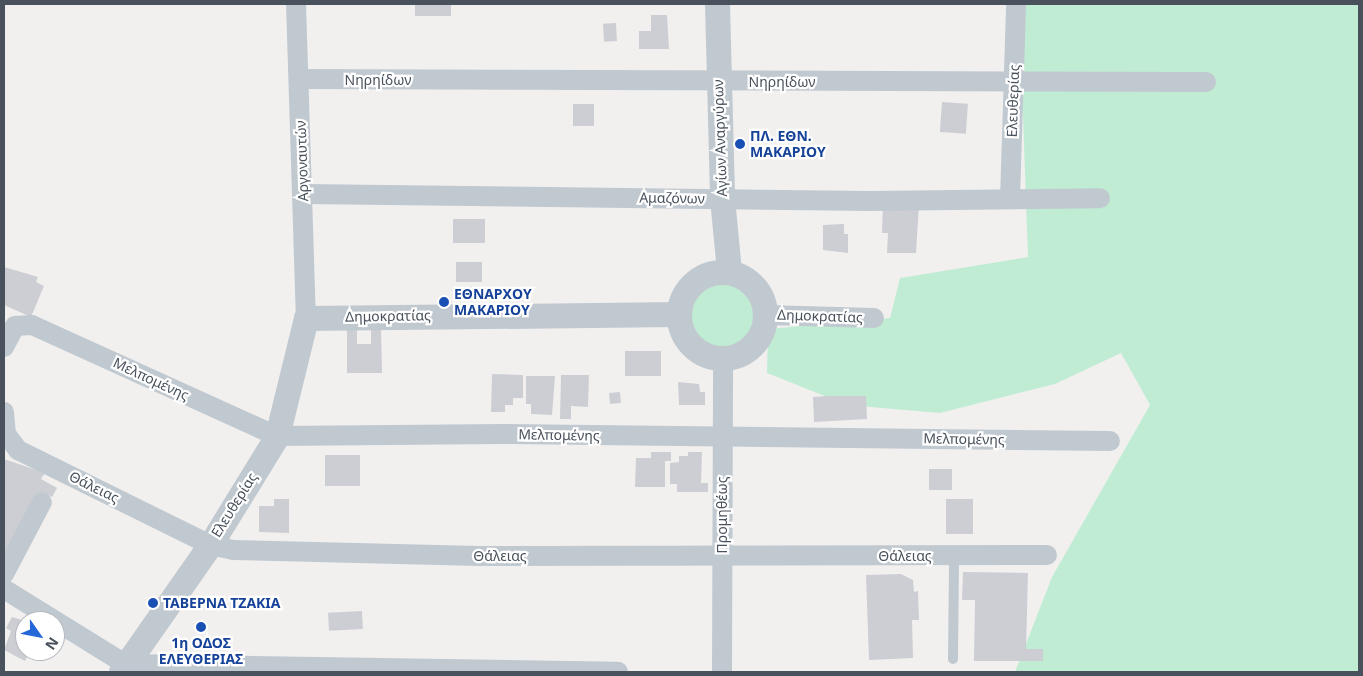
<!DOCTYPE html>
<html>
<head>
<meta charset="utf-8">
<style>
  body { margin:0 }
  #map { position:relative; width:1363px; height:676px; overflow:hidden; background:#f2f0ef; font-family:"Noto Sans",sans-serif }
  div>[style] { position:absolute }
  .green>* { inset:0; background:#c1ecd4 }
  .round { border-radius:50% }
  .building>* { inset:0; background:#ccced4; transform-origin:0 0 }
  .service>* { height:10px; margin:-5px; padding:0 5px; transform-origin:5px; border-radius:5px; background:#c1c9d0 }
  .minor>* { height:20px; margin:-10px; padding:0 10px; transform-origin:10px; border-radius:10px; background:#c1c9d0 }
  .tertiary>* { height:25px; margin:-12.5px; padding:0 12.5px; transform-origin:12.5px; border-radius:12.5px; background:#c1c9d0 }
  .tertiary>.ring { margin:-12.5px; padding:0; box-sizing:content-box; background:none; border:25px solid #c1c9d0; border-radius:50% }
  .dots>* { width:14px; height:14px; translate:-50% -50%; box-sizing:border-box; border:2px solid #fff; border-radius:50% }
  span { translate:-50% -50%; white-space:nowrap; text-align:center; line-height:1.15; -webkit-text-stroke:4.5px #fff; paint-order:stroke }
  .street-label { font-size:14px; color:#48515c }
  .transit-label { font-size:14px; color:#164399; font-weight:700 }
  .left { translate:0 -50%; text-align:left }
  .frame { position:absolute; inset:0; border:5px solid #48515c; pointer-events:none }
  .north { position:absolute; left:15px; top:611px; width:50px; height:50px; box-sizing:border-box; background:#fff; border:1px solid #b6b9be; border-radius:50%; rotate:123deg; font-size:14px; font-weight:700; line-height:20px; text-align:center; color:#48515c }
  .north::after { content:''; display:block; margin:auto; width:18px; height:22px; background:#2467d7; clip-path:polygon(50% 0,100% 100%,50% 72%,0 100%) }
</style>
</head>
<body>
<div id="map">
  <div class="green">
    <div style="clip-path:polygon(1019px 4px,1359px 4px,1359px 672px,1015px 672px,1052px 577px,1150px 405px,1121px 353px,1055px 384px,940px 413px,847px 405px,767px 373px,768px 329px,890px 318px,900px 278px,1028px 257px)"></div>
    <div class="round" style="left:689px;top:280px;width:68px;height:68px"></div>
  </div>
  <div class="building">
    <div style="left:415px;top:4px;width:36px;height:12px"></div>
    <div style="clip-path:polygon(651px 15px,667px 15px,669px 49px,639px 49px,639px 31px,651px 31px)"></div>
    <div style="left:616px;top:23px;width:18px;height:13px;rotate:87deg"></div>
    <div style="left:942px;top:102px;width:26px;height:30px;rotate:4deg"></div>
    <div style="left:594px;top:104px;width:22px;height:21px;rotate:90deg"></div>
    <div style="clip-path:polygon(883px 203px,919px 204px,916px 253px,887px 253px,888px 233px,882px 233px)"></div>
    <div style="left:453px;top:219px;width:32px;height:24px"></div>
    <div style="clip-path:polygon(844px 224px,844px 234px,848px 234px,848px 253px,823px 250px,823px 225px)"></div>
    <div style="left:456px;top:262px;width:26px;height:20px"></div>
    <div style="clip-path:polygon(4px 267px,38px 277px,36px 282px,44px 286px,31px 317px,4px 305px)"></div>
    <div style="clip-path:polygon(347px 327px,357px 327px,357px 344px,371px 344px,371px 328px,381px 328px,382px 373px,347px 373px)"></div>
    <div style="left:661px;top:351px;width:25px;height:36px;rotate:90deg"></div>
    <div style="clip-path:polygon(492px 374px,523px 375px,523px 398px,513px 398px,513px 405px,505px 405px,505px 412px,491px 412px)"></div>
    <div style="clip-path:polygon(561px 375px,589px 375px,588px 407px,571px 406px,571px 419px,560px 419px)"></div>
    <div style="clip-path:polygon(526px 376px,555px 376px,552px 415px,531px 414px,531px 404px,526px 404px)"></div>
    <div style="clip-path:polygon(678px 382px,699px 384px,700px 392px,705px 392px,705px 405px,679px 405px)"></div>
    <div style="left:620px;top:392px;width:11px;height:11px;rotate:85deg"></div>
    <div style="clip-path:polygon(828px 396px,866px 396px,867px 419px,814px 422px,813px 397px)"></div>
    <div style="clip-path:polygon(651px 452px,671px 452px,671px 461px,665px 461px,665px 487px,635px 487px,636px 458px,651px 458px)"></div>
    <div style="clip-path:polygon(688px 452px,702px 452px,701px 483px,708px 483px,708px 492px,677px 492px,677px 484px,670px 484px,670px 463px,679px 462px,679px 456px,688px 456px)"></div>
    <div style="left:325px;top:455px;width:35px;height:31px"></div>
    <div style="clip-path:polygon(4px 459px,45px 473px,41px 479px,57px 488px,52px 497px,45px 494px,4px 565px)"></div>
    <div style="left:929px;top:469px;width:23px;height:21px"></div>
    <div style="clip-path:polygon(274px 499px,289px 499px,289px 533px,259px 532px,259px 506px,274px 506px)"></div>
    <div style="left:946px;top:499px;width:27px;height:35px"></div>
    <div style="clip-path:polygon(963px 572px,1028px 573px,1026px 649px,1043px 649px,1043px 661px,974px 661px,975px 600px,962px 600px)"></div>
    <div style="clip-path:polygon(901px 574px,913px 580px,914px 592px,918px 591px,919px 620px,912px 620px,913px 658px,869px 660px,866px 575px)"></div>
    <div style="left:362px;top:611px;width:18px;height:34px;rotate:87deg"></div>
    <div style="clip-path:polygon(12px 617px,25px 621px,25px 651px,30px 651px,25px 661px,4px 650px,11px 631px,6px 628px)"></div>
  </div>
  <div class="service">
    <div style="left:953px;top:659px;width:103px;rotate:-89.4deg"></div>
  </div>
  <div class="minor">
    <div style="left:296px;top:4px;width:314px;rotate:88.2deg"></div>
    <div style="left:299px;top:79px;width:907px;rotate:0.19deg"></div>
    <div style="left:304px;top:194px;width:566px;rotate:0.71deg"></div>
    <div style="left:870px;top:201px;width:230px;rotate:-0.7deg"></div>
    <div style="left:1010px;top:199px;width:195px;rotate:-88.2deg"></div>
    <div style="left:766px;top:315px;width:108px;rotate:1.6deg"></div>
    <div style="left:4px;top:347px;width:24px;rotate:-62deg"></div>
    <div style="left:15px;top:326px;width:17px;rotate:-3deg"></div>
    <div style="left:32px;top:325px;width:269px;rotate:24.4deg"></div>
    <div style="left:277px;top:436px;width:226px;rotate:-0.5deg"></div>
    <div style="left:503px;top:434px;width:607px;rotate:0.66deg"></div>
    <div style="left:4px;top:412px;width:22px;rotate:85deg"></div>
    <div style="left:6px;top:434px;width:20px;rotate:53deg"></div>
    <div style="left:18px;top:450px;width:214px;rotate:26.3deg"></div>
    <div style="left:210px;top:545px;width:24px;rotate:12deg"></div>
    <div style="left:233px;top:550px;width:246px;rotate:1.4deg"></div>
    <div style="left:479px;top:556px;width:568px;rotate:-0.1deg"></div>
    <div style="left:4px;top:574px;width:81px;rotate:-62.2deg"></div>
    <div style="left:4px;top:589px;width:142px;rotate:31.8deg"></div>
    <div style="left:125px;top:664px;width:493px;rotate:0.9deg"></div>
    <div style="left:722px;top:672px;width:314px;rotate:-89.8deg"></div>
  </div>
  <div class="tertiary">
    <div style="left:717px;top:4px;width:194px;rotate:88.5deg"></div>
    <div style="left:722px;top:198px;width:73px;rotate:84.5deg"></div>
    <div class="ring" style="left:679px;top:272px;width:61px;height:61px"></div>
    <div style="left:121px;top:672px;width:155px;rotate:-55deg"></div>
    <div style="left:210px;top:545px;width:128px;rotate:-58.4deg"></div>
    <div style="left:277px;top:436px;width:122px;rotate:-76.2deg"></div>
    <div style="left:306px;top:318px;width:373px;rotate:-0.6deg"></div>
  </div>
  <div class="dots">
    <div style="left:740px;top:144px;background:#1a4fb4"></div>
    <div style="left:444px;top:302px;background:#1a4fb4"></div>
    <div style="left:153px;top:603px;background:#1a4fb4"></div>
    <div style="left:201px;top:627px;background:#1a4fb4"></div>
  </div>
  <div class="street-label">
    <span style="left:378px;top:80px">Νηρηίδων</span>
    <span style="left:782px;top:82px">Νηρηίδων</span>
    <span style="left:1013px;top:101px;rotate:-88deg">Ελευθερίας</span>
    <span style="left:720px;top:138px;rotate:-92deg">Αγίων Αναργύρων</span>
    <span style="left:302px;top:161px;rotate:-92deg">Αργοναυτών</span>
    <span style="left:672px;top:198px;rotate:1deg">Αμαζόνων</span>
    <span style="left:388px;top:316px;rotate:-1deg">Δημοκρατίας</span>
    <span style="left:820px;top:316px;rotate:2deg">Δημοκρατίας</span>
    <span style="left:151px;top:379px;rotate:25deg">Μελπομένης</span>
    <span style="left:559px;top:435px;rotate:1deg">Μελπομένης</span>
    <span style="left:964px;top:439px;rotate:1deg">Μελπομένης</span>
    <span style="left:94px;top:487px;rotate:26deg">Θάλειας</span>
    <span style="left:234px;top:505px;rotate:-58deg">Ελευθερίας</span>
    <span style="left:722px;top:515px;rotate:-90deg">Προμηθέως</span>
    <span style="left:500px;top:556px">Θάλειας</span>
    <span style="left:905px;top:556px">Θάλειας</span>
  </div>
  <div class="transit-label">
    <span class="left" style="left:750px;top:144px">ΠΛ. ΕΘΝ.<br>ΜΑΚΑΡΙΟΥ</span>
    <span class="left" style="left:454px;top:302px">ΕΘΝΑΡΧΟΥ<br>ΜΑΚΑΡΙΟΥ</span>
    <span class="left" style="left:163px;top:603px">ΤΑΒΕΡΝΑ ΤΖΑΚΙΑ</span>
    <span style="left:201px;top:651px">1η ΟΔΟΣ<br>ΕΛΕΥΘΕΡΙΑΣ</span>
  </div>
  <div class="frame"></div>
  <div class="north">N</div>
</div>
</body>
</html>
